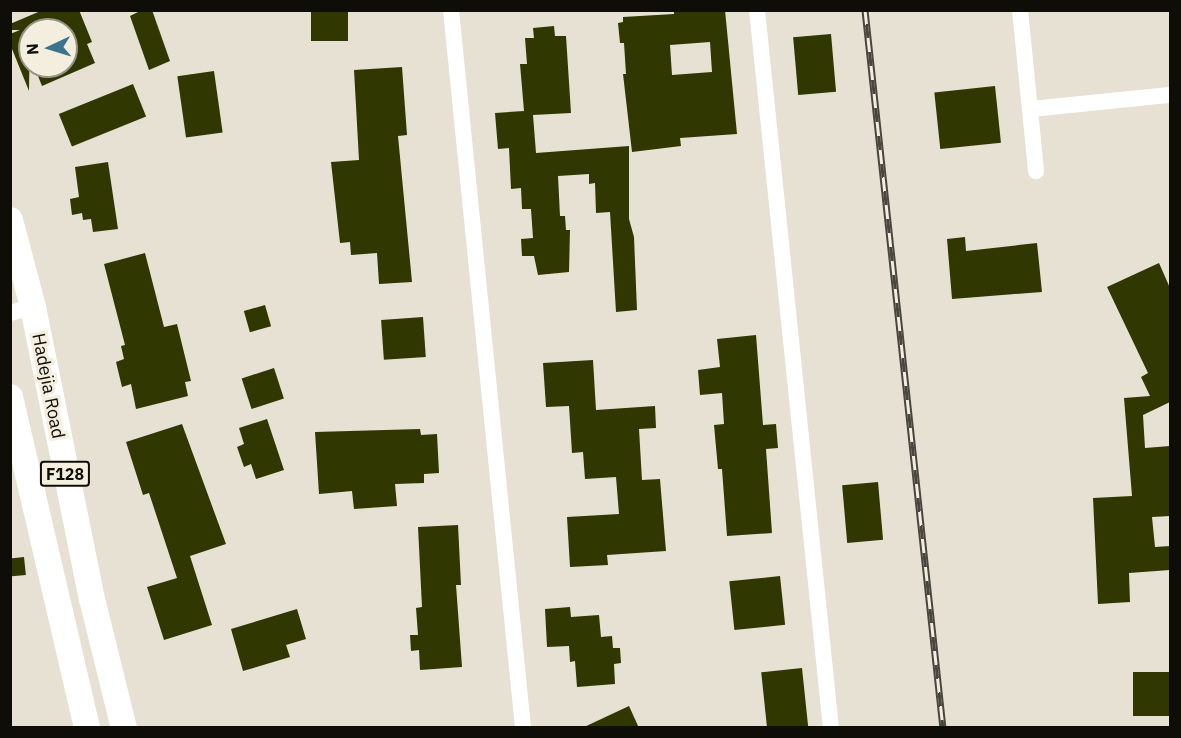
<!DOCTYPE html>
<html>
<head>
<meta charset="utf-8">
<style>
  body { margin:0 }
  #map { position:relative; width:1181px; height:738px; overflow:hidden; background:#e6e1d2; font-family:"IBM Plex Sans",sans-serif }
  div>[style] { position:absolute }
  .building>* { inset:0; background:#303700; transform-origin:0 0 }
  .minor>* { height:16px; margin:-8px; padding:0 8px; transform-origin:8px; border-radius:8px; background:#fff }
  .primary>* { height:26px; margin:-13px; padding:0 13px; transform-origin:13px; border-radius:13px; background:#fff }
  .rail>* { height:7px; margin-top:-3.5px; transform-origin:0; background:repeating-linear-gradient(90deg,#f4eedf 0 14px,#49463f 0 28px); box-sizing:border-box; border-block:2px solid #49463f }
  span { translate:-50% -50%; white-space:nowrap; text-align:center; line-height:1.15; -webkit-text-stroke:6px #f4eedf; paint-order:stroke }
  .shield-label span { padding:2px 4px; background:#f4eedf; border:2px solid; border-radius:4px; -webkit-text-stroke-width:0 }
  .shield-label { font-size:16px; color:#0f0d08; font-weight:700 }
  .street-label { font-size:18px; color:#0f0d08 }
  .frame { position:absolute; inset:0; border:12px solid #0f0d08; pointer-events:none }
  .north { position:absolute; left:18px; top:18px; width:60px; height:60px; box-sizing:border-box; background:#f4eedf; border:2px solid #989489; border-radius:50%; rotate:266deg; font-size:16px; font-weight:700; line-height:24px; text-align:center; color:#0f0d08 }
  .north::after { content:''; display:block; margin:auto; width:21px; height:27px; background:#3a758d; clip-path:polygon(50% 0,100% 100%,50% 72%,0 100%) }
</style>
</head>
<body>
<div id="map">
  <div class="building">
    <div style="clip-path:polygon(43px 10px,79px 10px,92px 42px,87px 44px,95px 63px,42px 86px,34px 66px,66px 66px,66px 30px,30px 30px,29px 91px,10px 44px,10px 34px,20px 30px,10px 30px,10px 24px)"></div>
    <div style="clip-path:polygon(142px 10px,152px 10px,170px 61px,149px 70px,130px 16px)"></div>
    <div style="left:311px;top:10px;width:37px;height:31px"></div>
    <div style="clip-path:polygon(evenodd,674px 10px,725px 10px,737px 134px,680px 138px,681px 146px,632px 152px,623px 74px,626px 74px,624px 43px,620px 43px,618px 23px,623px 22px,623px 17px,674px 14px,674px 10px,710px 42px,712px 72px,672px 75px,670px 45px,710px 42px)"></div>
    <div style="clip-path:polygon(554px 26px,555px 36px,566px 36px,571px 113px,533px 115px,536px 153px,629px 146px,629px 219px,634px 237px,637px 310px,616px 312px,610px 212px,596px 213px,595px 183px,589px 184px,589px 174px,558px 176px,560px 216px,565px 216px,566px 230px,570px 230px,569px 272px,538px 275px,534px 256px,522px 256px,521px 239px,533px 238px,531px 209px,522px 209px,521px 188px,511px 189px,509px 148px,498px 149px,495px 113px,524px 111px,520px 64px,527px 64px,525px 38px,534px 38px,533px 28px)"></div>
    <div style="left:831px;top:34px;width:58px;height:38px;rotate:85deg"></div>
    <div style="clip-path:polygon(402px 67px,407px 135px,398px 136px,412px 282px,379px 284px,377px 253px,351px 255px,350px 242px,340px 243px,331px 162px,359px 160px,354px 70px)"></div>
    <div style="left:214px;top:71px;width:62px;height:37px;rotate:82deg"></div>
    <div style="left:133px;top:84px;width:35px;height:80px;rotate:68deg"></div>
    <div style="left:995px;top:86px;width:57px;height:61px;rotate:84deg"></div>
    <div style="clip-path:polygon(108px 162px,118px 229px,93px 232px,91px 219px,83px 220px,82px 213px,72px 215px,70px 199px,79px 197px,75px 167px)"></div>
    <div style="clip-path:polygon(965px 237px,966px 251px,1037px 243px,1042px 292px,952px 299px,947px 239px)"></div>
    <div style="clip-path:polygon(145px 253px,164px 327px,177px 324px,191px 381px,185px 382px,188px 396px,136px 409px,131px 384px,122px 387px,116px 362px,124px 359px,121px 346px,125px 345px,104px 264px)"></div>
    <div style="clip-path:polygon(1159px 263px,1170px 288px,1170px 402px,1143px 415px,1145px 448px,1170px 446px,1170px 516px,1152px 517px,1155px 547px,1170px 546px,1170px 570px,1129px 573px,1130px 602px,1098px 604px,1093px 498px,1132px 496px,1124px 398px,1150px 396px,1141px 377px,1148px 373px,1107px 287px)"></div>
    <div style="left:265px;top:305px;width:22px;height:22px;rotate:74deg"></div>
    <div style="left:423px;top:317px;width:40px;height:42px;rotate:86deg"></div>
    <div style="clip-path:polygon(756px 335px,763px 425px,776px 424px,778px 448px,766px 449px,772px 533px,727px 536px,722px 469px,718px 469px,714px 425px,724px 424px,722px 393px,700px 395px,698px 370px,720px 367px,717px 339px)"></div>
    <div style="clip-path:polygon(593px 360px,596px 410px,655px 406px,656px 428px,639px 429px,642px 480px,660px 479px,666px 551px,607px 555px,608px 565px,570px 567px,567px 517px,619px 514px,616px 477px,585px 479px,583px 452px,572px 453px,569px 406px,546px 407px,543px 363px)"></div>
    <div style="left:274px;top:368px;width:32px;height:34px;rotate:72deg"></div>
    <div style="clip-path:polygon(267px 419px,284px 470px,256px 479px,251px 464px,244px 467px,237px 447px,244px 444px,239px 428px)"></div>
    <div style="clip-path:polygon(182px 424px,226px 544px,190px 556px,212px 625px,164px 640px,147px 587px,177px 578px,149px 493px,143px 495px,126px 442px)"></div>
    <div style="clip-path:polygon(420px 429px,421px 435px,437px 434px,439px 473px,424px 474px,424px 483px,395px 484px,397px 506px,354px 509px,352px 491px,319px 494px,315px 432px)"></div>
    <div style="left:878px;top:482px;width:58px;height:36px;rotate:85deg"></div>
    <div style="clip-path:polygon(458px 525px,461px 585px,456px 585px,462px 667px,420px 670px,419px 650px,411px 651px,410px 635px,418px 635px,416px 608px,422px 607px,418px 527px)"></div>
    <div style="left:24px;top:557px;width:18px;height:14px;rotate:84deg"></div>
    <div style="left:780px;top:576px;width:49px;height:51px;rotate:84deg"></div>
    <div style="clip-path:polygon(570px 607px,571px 617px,599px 615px,601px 637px,612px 636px,613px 648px,620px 648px,621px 663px,614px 664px,615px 684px,577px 687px,575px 661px,570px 662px,569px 646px,547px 647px,545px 609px)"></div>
    <div style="clip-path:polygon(297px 609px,306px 639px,286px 645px,290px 657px,243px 671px,231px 629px)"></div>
    <div style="left:802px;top:668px;width:60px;height:41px;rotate:84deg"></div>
    <div style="left:1170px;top:672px;width:44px;height:37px;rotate:90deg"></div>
    <div style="clip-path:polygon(629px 706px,639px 728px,582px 728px)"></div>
  </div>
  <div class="minor">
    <div style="left:451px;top:10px;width:722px;rotate:84.27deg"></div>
    <div style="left:757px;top:10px;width:722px;rotate:84.12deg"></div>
    <div style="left:1020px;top:10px;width:162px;rotate:84.3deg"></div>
    <div style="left:1031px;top:109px;width:140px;rotate:-5.8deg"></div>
    <div style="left:10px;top:313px;width:24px;rotate:-15deg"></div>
  </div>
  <div class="primary">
    <div style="left:10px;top:220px;width:90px;rotate:75.2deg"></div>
    <div style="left:33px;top:307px;width:298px;rotate:78.6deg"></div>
    <div style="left:92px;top:599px;width:133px;rotate:76.1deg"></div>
    <div style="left:10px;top:397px;width:340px;rotate:76.9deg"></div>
  </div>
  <div class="rail">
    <div style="left:865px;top:10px;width:722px;rotate:83.8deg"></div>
  </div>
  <div class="shield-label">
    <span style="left:65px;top:474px">F128</span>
  </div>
  <div class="street-label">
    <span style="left:48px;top:386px;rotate:79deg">Hadejia Road</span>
  </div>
  <div class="frame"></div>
  <div class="north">N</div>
</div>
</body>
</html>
